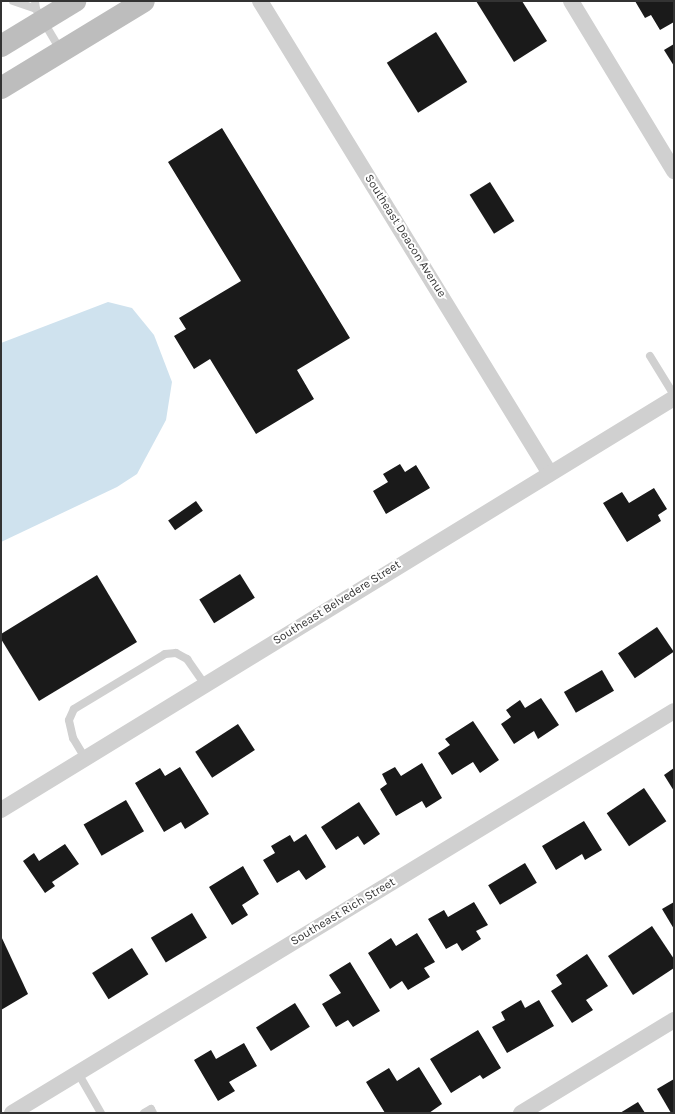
<!DOCTYPE html>
<html>
<head>
<meta charset="utf-8">
<style>
  body { margin:0 }
  #map { position:relative; width:675px; height:1114px; overflow:hidden; background:#fff; font-family:Karla,sans-serif }
  div>[style] { position:absolute }
  .water>* { inset:0; background:#cfe2ee }
  .building>* { inset:0; background:#1a1a1a; transform-origin:0 0 }
  .service>* { height:8px; margin:-4px; padding:0 4px; transform-origin:4px; border-radius:4px; background:#d0d0d0 }
  .minor>* { height:16px; margin:-8px; padding:0 8px; transform-origin:8px; border-radius:8px; background:#d0d0d0 }
  .secondary>* { height:22px; margin:-11px; padding:0 11px; transform-origin:11px; border-radius:11px; background:#bdbdbd }
  span { translate:-50% -50%; white-space:nowrap; text-align:center; line-height:1.15; -webkit-text-stroke:4px #fff; paint-order:stroke }
  .street-label { font-size:12px; color:#333 }
  .frame { position:absolute; inset:0; border:2px solid #333; pointer-events:none }
</style>
</head>
<body>
<div id="map">
  <div class="water">
    <div style="clip-path:polygon(108px 302px,132px 308px,154px 335px,172px 382px,166px 420px,137px 474px,117px 487px,1px 542px,1px 343px)"></div>
  </div>
  <div class="building">
    <div style="clip-path:polygon(476px 1px,522px 1px,547px 41px,514px 62px)"></div>
    <div style="clip-path:polygon(635px 1px,674px 1px,674px 22px,660px 30px,651px 15px,645px 18px)"></div>
    <div style="left:436px;top:32px;width:59px;height:58px;rotate:58deg"></div>
    <div style="clip-path:polygon(674px 44px,674px 66px,664px 50px)"></div>
    <div style="clip-path:polygon(222px 128px,350px 338px,297px 370px,314px 399px,256px 434px,210px 359px,194px 369px,174px 336px,186px 329px,179px 318px,241px 281px,168px 162px)"></div>
    <div style="left:490px;top:182px;width:46px;height:24px;rotate:58deg"></div>
    <div style="clip-path:polygon(400px 464px,405px 472px,416px 465px,430px 488px,386px 514px,373px 491px,388px 482px,383px 474px)"></div>
    <div style="clip-path:polygon(654px 488px,667px 509px,658px 515px,661px 521px,627px 542px,603px 503px,622px 492px,629px 503px)"></div>
    <div style="left:196px;top:501px;width:12px;height:34px;rotate:55deg"></div>
    <div style="left:240px;top:574px;width:28px;height:48px;rotate:58deg"></div>
    <div style="clip-path:polygon(97px 575px,137px 642px,39px 701px,1px 639px,1px 634px)"></div>
    <div style="left:657px;top:627px;width:30px;height:47px;rotate:56deg"></div>
    <div style="left:602px;top:670px;width:24px;height:44px;rotate:60deg"></div>
    <div style="clip-path:polygon(541px 698px,559px 725px,538px 739px,534px 731px,514px 744px,501px 724px,511px 717px,506px 710px,520px 700px,525px 708px)"></div>
    <div style="clip-path:polygon(473px 721px,499px 760px,480px 773px,473px 762px,452px 775px,438px 753px,450px 745px,445px 739px)"></div>
    <div style="left:238px;top:724px;width:31px;height:51px;rotate:57deg"></div>
    <div style="clip-path:polygon(422px 763px,442px 798px,426px 808px,422px 801px,396px 816px,380px 789px,387px 784px,382px 774px,395px 767px,401px 776px)"></div>
    <div style="clip-path:polygon(180px 767px,209px 814px,185px 829px,181px 822px,164px 832px,135px 783px,160px 768px,165px 776px)"></div>
    <div style="clip-path:polygon(674px 768px,674px 791px,664px 775px)"></div>
    <div style="left:644px;top:788px;width:40px;height:45px;rotate:56deg"></div>
    <div style="left:126px;top:800px;width:36px;height:49px;rotate:60deg"></div>
    <div style="clip-path:polygon(359px 802px,380px 834px,364px 845px,358px 836px,336px 850px,321px 827px)"></div>
    <div style="clip-path:polygon(584px 821px,602px 850px,585px 860px,582px 854px,556px 870px,542px 846px)"></div>
    <div style="clip-path:polygon(306px 834px,326px 867px,306px 880px,299px 870px,277px 883px,263px 860px,275px 853px,271px 846px,290px 835px,294px 842px)"></div>
    <div style="clip-path:polygon(65px 844px,79px 864px,52px 882px,55px 886px,45px 893px,23px 861px,34px 853px,39px 861px)"></div>
    <div style="left:525px;top:863px;width:23px;height:43px;rotate:59deg"></div>
    <div style="clip-path:polygon(243px 866px,259px 894px,242px 905px,248px 915px,232px 925px,209px 887px)"></div>
    <div style="clip-path:polygon(474px 902px,488px 925px,476px 931px,481px 939px,462px 951px,457px 943px,446px 949px,428px 919px,444px 910px,448px 917px)"></div>
    <div style="clip-path:polygon(674px 902px,674px 929px,662px 909px)"></div>
    <div style="left:192px;top:913px;width:29px;height:48px;rotate:59deg"></div>
    <div style="clip-path:polygon(652px 926px,674px 959px,674px 968px,633px 995px,608px 956px)"></div>
    <div style="clip-path:polygon(417px 933px,435px 962px,424px 968px,430px 977px,408px 990px,402px 981px,390px 989px,368px 953px,391px 938px,396px 946px)"></div>
    <div style="clip-path:polygon(1px 936px,28px 994px,1px 1010px)"></div>
    <div style="left:132px;top:948px;width:31px;height:47px;rotate:58deg"></div>
    <div style="clip-path:polygon(587px 954px,608px 986px,586px 1000px,593px 1010px,572px 1023px,551px 991px,562px 984px,556px 975px)"></div>
    <div style="clip-path:polygon(350px 962px,380px 1011px,353px 1027px,348px 1020px,336px 1027px,322px 1004px,341px 993px,329px 975px)"></div>
    <div style="clip-path:polygon(521px 1000px,525px 1008px,539px 1000px,554px 1026px,507px 1053px,492px 1027px,505px 1020px,501px 1012px)"></div>
    <div style="left:295px;top:1003px;width:28px;height:46px;rotate:58deg"></div>
    <div style="clip-path:polygon(478px 1030px,501px 1068px,483px 1079px,480px 1075px,451px 1093px,430px 1059px)"></div>
    <div style="clip-path:polygon(244px 1043px,257px 1066px,229px 1082px,235px 1091px,218px 1101px,194px 1060px,211px 1050px,216px 1059px)"></div>
    <div style="clip-path:polygon(419px 1067px,442px 1104px,429px 1113px,385px 1113px,366px 1082px,389px 1068px,397px 1081px)"></div>
    <div style="clip-path:polygon(674px 1079px,674px 1113px,671px 1113px,657px 1089px)"></div>
    <div style="clip-path:polygon(638px 1102px,645px 1113px,620px 1113px)"></div>
  </div>
  <div class="service">
    <div style="left:13px;top:1px;width:24px;rotate:19deg"></div>
    <div style="left:35px;top:1px;width:8px;rotate:83deg"></div>
    <div style="left:36px;top:9px;width:49px;rotate:59.2deg"></div>
    <div style="left:650px;top:356px;width:46px;rotate:58.4deg"></div>
    <div style="left:85px;top:758px;width:23px;rotate:-121deg"></div>
    <div style="left:73px;top:738px;width:18px;rotate:-103deg"></div>
    <div style="left:69px;top:720px;width:12px;rotate:-66deg"></div>
    <div style="left:74px;top:709px;width:106px;rotate:-31.1deg"></div>
    <div style="left:165px;top:654px;width:11px;rotate:-5deg"></div>
    <div style="left:176px;top:653px;width:13px;rotate:29deg"></div>
    <div style="left:187px;top:659px;width:32px;rotate:55deg"></div>
    <div style="left:78px;top:1073px;width:46px;rotate:60.1deg"></div>
    <div style="left:144px;top:1113px;width:8px;rotate:-30deg"></div>
    <div style="left:151px;top:1109px;width:4px;rotate:63deg"></div>
  </div>
  <div class="minor">
    <div style="left:260px;top:1px;width:553px;rotate:58.47deg"></div>
    <div style="left:571px;top:1px;width:199px;rotate:58.8deg"></div>
    <div style="left:1px;top:810px;width:789px;rotate:-31.47deg"></div>
    <div style="left:12px;top:1113px;width:774px;rotate:-31.27deg"></div>
    <div style="left:521px;top:1113px;width:179px;rotate:-31.3deg"></div>
  </div>
  <div class="secondary">
    <div style="left:1px;top:46px;width:87px;rotate:-31.3deg"></div>
    <div style="left:1px;top:88px;width:167px;rotate:-31.3deg"></div>
  </div>
  <div class="street-label">
    <span style="left:405px;top:236px;rotate:58deg">Southeast Deacon Avenue</span>
    <span style="left:337px;top:603px;rotate:-32deg">Southeast Belvedere Street</span>
    <span style="left:343px;top:912px;rotate:-31deg">Southeast Rich Street</span>
  </div>
  <div class="frame"></div>
</div>
</body>
</html>
